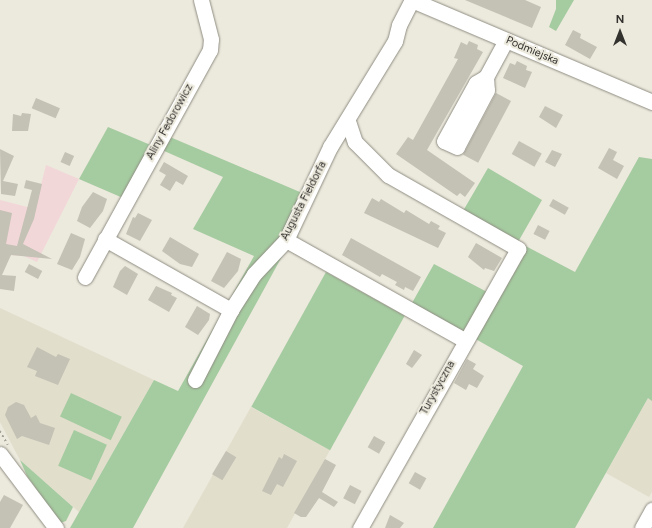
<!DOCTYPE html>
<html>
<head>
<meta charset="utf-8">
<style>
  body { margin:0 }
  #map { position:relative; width:652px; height:528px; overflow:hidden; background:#ece9dd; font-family:Figtree,sans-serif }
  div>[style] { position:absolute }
  .commercial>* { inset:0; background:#f2d7d9 }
  .built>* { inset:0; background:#e1decb }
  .green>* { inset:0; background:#a5cba0; transform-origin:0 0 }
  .building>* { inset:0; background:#c4c1b5; transform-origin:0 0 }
  .path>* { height:1.5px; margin-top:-0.75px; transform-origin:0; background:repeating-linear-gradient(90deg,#a3a198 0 2px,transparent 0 5px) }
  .roads { filter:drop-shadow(0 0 1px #8f8d82) drop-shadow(0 0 1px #8f8d82) }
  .minor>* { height:15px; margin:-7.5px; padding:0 7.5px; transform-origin:7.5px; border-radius:7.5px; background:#fff }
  span { translate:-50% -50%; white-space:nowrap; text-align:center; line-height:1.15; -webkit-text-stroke:4px #ece9dd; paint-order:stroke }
  .street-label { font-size:11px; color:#33322e }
  .north { position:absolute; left:600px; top:12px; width:40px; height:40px; -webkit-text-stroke:3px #ece9dd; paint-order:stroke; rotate:0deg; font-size:11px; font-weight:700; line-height:16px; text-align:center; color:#33322e }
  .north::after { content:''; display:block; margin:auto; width:14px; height:18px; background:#33322e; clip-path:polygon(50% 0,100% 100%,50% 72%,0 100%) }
</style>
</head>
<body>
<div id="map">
  <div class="commercial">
    <div style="clip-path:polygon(46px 165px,79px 179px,37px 262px,24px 256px,11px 255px,0 274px,0 200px,35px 209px)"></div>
  </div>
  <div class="built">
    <div style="clip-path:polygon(0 308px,154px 380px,79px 512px,20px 460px,0 422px)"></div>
    <div style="clip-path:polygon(652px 391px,652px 492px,649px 497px,606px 473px)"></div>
    <div style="clip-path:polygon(251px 407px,330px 450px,287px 528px,183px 528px)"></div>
  </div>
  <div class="green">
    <div style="clip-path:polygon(556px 0,574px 0,556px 31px,549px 27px,556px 9px)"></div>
    <div style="clip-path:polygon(108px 127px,153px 146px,123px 198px,79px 179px)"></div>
    <div style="clip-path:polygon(170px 137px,314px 198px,133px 528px,70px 528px,154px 380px,178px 391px,254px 256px,193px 229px,223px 177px,162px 150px)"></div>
    <div style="clip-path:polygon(639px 157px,652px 159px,652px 401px,648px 398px,575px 528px,433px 528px,523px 366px,412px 303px,434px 264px,489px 293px,518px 242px,463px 211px,488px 168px,542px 200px,518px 242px,575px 272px)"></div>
    <div style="left:326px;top:272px;width:90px;height:154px;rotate:29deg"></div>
    <div style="left:71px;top:393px;width:56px;height:26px;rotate:25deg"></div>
    <div style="left:74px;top:430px;width:36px;height:39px;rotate:24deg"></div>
    <div style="clip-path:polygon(20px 460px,73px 507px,66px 521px,60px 523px,27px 476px)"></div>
  </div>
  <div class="building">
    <div style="clip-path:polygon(465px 0,525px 0,541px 7px,532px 28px)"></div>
    <div style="clip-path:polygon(573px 30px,581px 34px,580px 38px,597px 47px,590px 59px,565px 45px)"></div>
    <div style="clip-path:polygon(469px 41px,478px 45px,477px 49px,483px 52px,427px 150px,475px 183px,465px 197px,460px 193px,457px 196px,396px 154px,408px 137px,413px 140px,458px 59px,454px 58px,461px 42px,467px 45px)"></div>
    <div style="clip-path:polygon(517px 61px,527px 66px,526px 70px,532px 72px,525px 88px,503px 78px,510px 63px,515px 65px)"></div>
    <div style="left:496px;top:93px;width:17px;height:70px;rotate:28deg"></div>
    <div style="left:36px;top:98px;width:26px;height:11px;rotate:23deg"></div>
    <div style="clip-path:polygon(545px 106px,563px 115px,556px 128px,539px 117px)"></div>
    <div style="clip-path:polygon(22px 113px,31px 114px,28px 131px,12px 131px,13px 114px,21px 116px)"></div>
    <div style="left:519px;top:141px;width:26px;height:15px;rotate:29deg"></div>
    <div style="clip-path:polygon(609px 148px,617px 152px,613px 160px,624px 166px,617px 179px,598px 168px)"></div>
    <div style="clip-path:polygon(0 149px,14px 156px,3px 181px,18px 184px,15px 196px,1px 194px)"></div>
    <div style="clip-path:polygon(552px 150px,562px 154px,555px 167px,545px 162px)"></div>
    <div style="left:65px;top:152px;width:10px;height:11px;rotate:24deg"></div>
    <div style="clip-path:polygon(164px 162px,188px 176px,183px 185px,176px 181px,170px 191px,160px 185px,166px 175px,159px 171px)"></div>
    <div style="clip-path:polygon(26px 180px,42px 184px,34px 219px,23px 244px,52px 259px,11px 255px,2px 275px,16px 276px,14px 291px,0 289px,0 210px,12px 213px,6px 244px,17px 246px,32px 190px,24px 188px)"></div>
    <div style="clip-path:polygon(93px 192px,107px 199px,103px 211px,90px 228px,77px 221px,82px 207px)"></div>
    <div style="clip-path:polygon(372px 198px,379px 202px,381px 199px,404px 213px,406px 210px,429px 224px,431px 221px,440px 226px,438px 229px,446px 233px,438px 248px,364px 213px)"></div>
    <div style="left:553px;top:199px;width:18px;height:8px;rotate:29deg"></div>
    <div style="clip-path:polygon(138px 213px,152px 220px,140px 241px,126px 234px,133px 217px,135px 218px)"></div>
    <div style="left:538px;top:225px;width:13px;height:10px;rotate:27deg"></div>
    <div style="clip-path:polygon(71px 233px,85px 239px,80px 257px,72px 270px,57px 264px)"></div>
    <div style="clip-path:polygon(170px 237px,199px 254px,192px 267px,180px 264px,162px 251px)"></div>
    <div style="clip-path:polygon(351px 238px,421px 277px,413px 291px,405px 287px,404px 290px,395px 285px,397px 282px,382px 274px,380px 277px,342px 255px)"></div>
    <div style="clip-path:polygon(476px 243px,502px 258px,494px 271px,485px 268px,484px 270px,468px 257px)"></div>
    <div style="clip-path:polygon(227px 252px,241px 259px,238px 271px,224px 288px,211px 281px)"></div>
    <div style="left:29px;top:264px;width:15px;height:9px;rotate:28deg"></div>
    <div style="clip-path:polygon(125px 266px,138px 274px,127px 295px,113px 287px,120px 271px)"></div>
    <div style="clip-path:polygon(156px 286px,172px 293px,171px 295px,177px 298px,169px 312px,148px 300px)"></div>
    <div style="clip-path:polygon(197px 306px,210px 314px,209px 320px,198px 335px,185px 327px)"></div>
    <div style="clip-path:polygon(37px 347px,56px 357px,58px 354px,70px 359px,58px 385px,35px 376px,37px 371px,27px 367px)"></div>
    <div style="clip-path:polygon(414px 350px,422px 355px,412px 368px,406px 364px)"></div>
    <div style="clip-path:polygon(467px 359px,476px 364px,473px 369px,484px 376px,477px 388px,469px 384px,466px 390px,454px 383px)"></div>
    <div style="clip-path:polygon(16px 402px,24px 405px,31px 418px,36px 415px,40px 423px,55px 428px,49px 445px,22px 436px,17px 439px,5px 415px,8px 407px)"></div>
    <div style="left:374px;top:436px;width:13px;height:13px;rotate:29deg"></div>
    <div style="left:226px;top:451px;width:12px;height:27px;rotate:31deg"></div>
    <div style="clip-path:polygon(284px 454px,297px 461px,283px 487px,277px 484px,271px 495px,262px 491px,279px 457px,282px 459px)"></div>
    <div style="clip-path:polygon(325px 459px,336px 465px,322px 492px,338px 502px,334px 507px,319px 498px,306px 517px,301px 517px,294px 513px)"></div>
    <div style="left:415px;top:472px;width:13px;height:13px;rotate:29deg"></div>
    <div style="left:350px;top:485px;width:13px;height:15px;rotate:27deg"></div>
    <div style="clip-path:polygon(4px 495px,23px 505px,10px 528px,0 528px,0 502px)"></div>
    <div style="clip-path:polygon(390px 515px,404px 523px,400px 528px,385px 528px)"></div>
  </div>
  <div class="path">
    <div style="left:0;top:431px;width:16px;rotate:60deg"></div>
  </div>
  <div class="roads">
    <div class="minor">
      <div style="left:412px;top:0;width:261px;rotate:23deg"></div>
      <div style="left:486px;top:77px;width:13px;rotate:86deg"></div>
      <div style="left:487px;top:90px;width:64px;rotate:117.8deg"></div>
      <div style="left:457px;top:147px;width:14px;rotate:-155deg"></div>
      <div style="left:444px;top:141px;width:66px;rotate:-61.1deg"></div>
      <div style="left:476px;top:83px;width:12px;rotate:-31deg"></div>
      <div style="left:486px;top:77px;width:42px;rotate:-61.6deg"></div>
      <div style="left:348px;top:121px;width:22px;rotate:72deg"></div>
      <div style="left:355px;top:142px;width:47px;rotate:45deg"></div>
      <div style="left:388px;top:175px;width:150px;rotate:29.6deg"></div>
      <div style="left:518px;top:249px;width:321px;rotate:119.5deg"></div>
      <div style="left:105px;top:239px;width:145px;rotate:29.4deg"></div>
      <div style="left:286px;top:240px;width:204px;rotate:29.3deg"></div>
      <div style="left:85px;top:277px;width:259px;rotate:-61.2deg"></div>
      <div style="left:210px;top:50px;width:11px;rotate:-85deg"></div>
      <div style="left:211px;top:39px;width:40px;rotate:-104.4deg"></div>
      <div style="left:195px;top:380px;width:79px;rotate:-62.8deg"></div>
      <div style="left:231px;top:310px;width:43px;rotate:-57.4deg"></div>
      <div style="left:254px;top:274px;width:47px;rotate:-46.7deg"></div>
      <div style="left:286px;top:240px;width:103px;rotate:-64.7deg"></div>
      <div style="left:330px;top:147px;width:124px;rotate:-58.5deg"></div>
      <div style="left:395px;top:41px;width:16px;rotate:-76deg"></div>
      <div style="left:399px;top:25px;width:28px;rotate:-63deg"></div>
      <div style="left:0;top:454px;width:93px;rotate:52.9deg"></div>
      <div style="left:642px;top:528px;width:21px;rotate:-61deg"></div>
    </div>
  </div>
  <div class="street-label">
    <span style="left:532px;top:51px;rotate:23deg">Podmiejska</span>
    <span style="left:170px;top:122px;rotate:-61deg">Aliny Fedorowicz</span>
    <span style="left:304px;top:201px;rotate:-63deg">Augusta Fieldorfa</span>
    <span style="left:438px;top:388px;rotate:-61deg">Turystyczna</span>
  </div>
  <div class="north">N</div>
</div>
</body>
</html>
